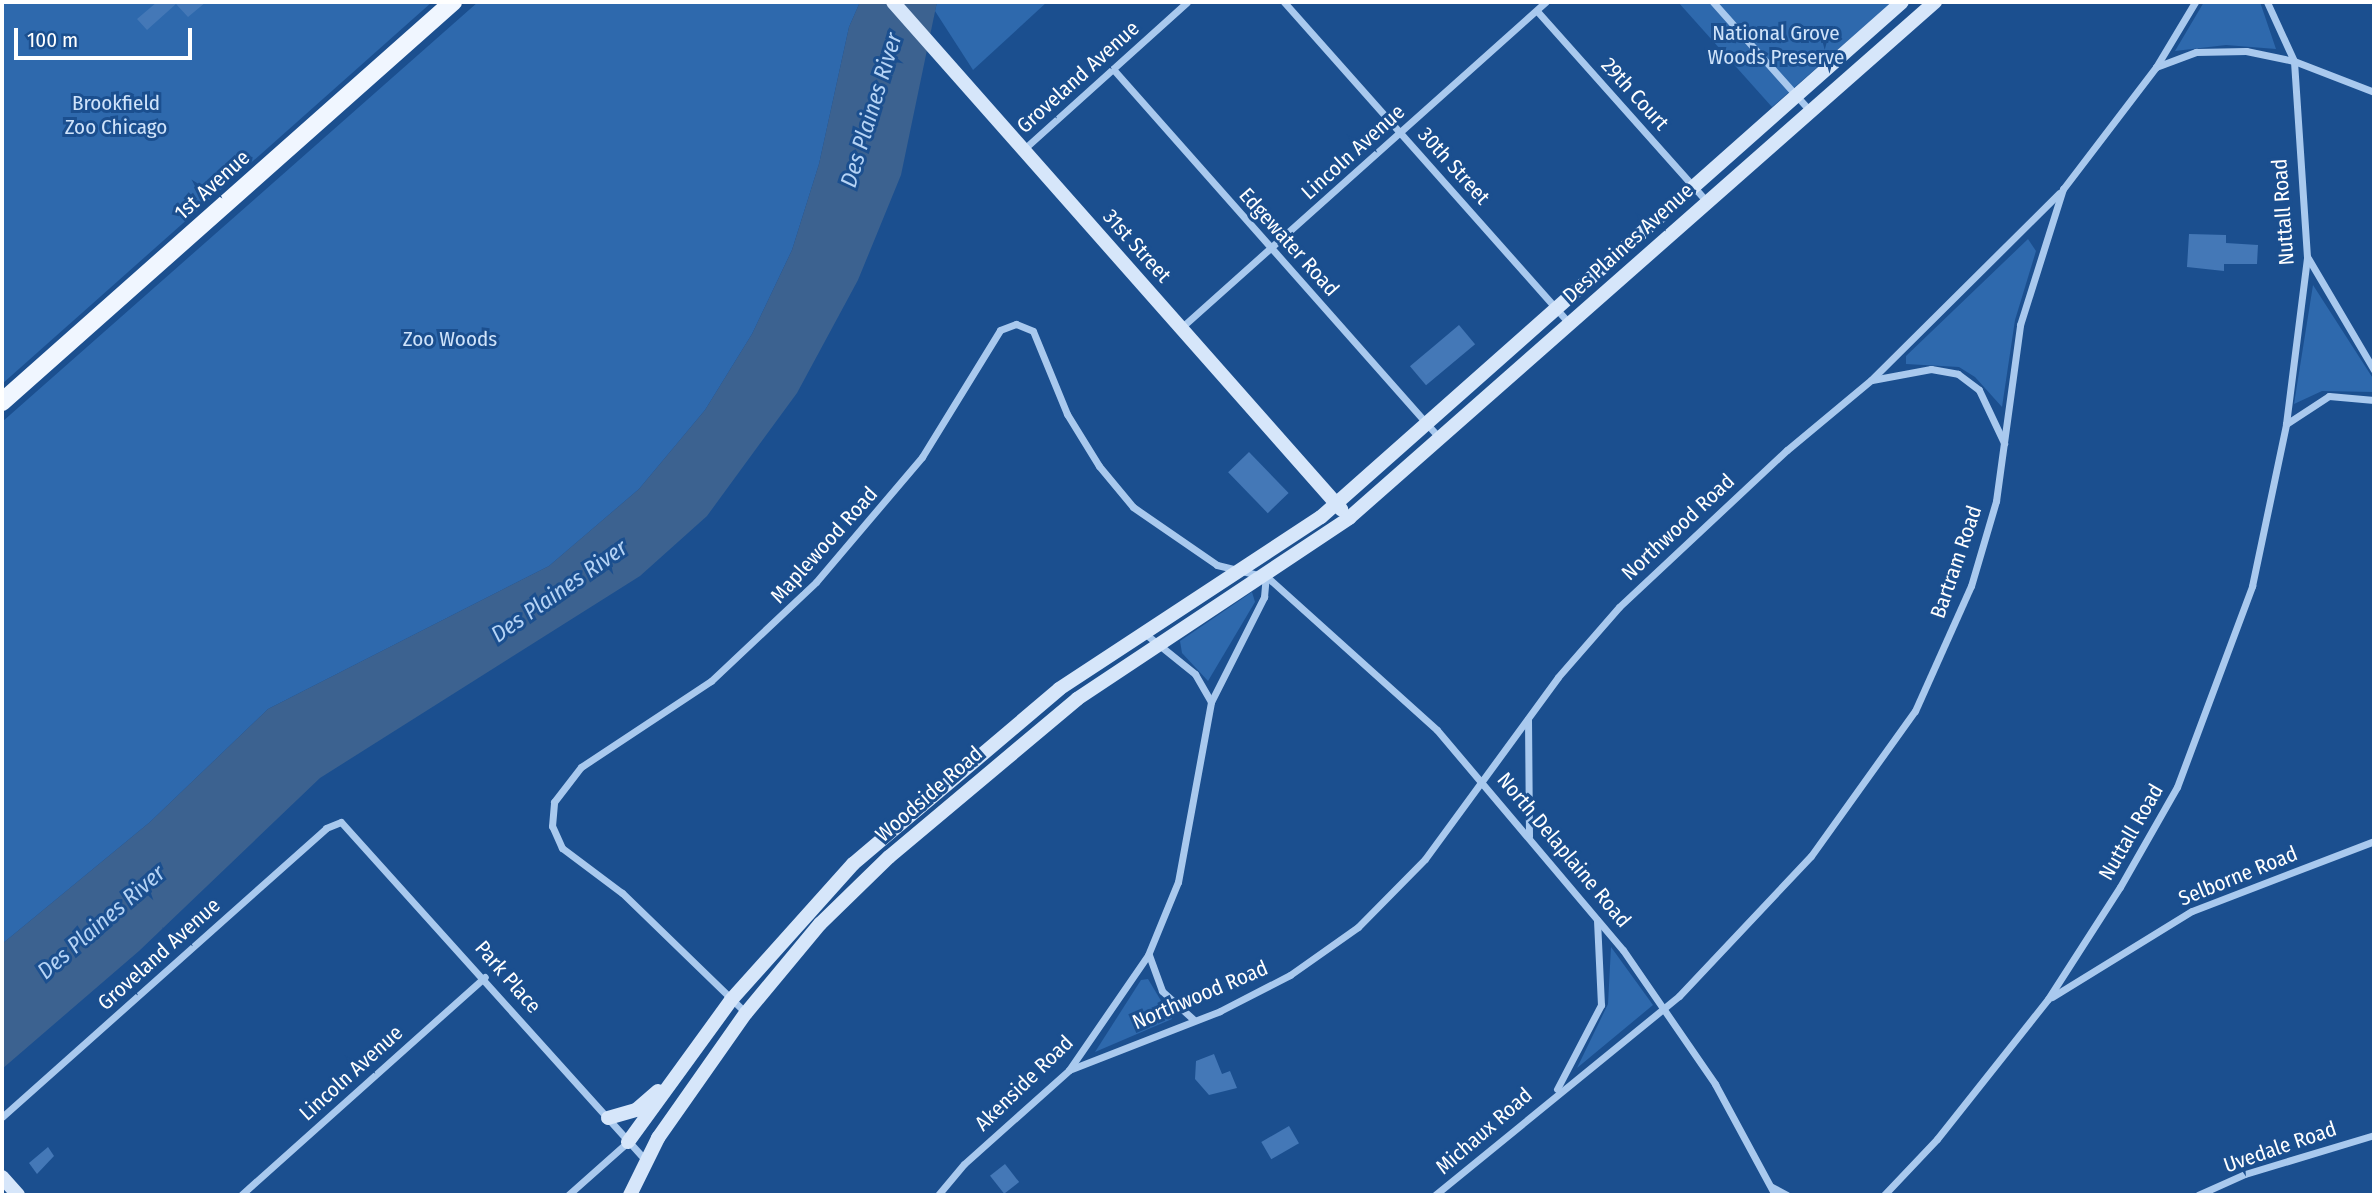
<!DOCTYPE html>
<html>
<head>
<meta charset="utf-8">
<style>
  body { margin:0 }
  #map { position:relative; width:2376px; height:1197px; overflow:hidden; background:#1b4f8f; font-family:"Fira Sans Condensed",sans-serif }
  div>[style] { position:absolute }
  .green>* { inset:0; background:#2e69ad }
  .water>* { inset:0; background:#3c6290 }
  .building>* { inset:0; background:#4478b7; transform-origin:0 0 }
  .street>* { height:7px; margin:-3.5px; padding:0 3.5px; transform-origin:3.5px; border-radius:3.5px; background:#a9c9ee }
  .secondary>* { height:14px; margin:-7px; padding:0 7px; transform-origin:7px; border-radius:7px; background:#d6e6fa }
  .primary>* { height:18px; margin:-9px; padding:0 9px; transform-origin:9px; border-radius:9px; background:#f0f6ff }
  span { translate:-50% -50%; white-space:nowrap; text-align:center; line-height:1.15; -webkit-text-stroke:6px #1b4f8f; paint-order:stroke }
  .park-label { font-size:21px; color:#cfe3fa }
  .street-label { font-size:21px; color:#fff }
  .water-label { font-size:23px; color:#b5d3f5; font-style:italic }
  .frame { position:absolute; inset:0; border:4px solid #fff; pointer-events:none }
  .scale { position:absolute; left:14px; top:28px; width:178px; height:32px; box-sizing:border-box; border:4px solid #fff; border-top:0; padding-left:9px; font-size:21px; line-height:24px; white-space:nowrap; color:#fff; -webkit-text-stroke:5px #1b4f8f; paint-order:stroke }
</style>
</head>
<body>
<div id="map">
  <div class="green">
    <div style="clip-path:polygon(2px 2px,432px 2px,2px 384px)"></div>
    <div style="clip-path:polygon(478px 2px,860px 2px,849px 27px,819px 164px,792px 250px,752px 334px,705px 410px,639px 489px,549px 566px,268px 709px,150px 822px,2px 944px,2px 422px)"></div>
    <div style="clip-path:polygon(937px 2px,1047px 2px,973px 70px,935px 11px)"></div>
    <div style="clip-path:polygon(1678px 2px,1892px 2px,1772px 107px)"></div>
    <div style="clip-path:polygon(2204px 2px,2260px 2px,2276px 49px,2226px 45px,2175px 51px)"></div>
    <div style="clip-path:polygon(2028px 239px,2036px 251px,2015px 320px,2002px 407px,1975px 377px,1959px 367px,1906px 364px,1906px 356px)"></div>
    <div style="clip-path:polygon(2313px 285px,2374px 380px,2374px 392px,2322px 391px,2294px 404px)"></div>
    <div style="clip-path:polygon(1252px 592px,1255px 602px,1208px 681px,1182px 653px,1180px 641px)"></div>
    <div style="clip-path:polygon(1611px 947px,1653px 1005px,1577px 1068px,1608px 1004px)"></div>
    <div style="clip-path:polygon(1148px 979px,1172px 1019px,1095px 1052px,1141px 980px)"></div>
  </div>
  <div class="water">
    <div style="clip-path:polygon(860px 2px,937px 2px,901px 175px,858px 280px,797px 393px,707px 516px,640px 576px,320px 778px,139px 951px,2px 1069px,2px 944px,150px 822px,268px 709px,549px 566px,639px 489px,705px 410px,752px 334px,792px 250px,819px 164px,849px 27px)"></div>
  </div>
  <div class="building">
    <div style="clip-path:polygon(157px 2px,206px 2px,188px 17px,176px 4px,147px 30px,137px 19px)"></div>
    <div style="clip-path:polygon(2189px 234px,2226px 235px,2226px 243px,2258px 245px,2257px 264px,2224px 264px,2224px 271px,2187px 267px)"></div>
    <div style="left:1459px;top:325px;width:25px;height:64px;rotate:50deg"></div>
    <div style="left:1249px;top:452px;width:57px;height:29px;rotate:46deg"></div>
    <div style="clip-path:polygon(1214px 1054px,1222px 1074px,1230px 1071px,1237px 1088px,1209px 1095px,1195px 1079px,1196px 1061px)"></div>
    <div style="left:1289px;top:1126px;width:20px;height:32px;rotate:60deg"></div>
    <div style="clip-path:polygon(48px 1147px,54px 1156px,37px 1174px,29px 1163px)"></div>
    <div style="left:1005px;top:1164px;width:23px;height:19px;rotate:52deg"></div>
  </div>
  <div class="street">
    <div style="left:1284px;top:2px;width:429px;rotate:48.4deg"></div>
    <div style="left:1713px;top:2px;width:146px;rotate:48.3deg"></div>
    <div style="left:1537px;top:11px;width:254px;rotate:48.3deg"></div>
    <div style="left:2156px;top:67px;width:43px;rotate:-20.6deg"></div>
    <div style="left:2196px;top:52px;width:50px;rotate:-1.1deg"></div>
    <div style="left:2246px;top:51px;width:49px;rotate:11.8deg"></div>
    <div style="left:2294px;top:61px;width:86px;rotate:21.2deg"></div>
    <div style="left:1113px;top:69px;width:493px;rotate:48.5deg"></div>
    <div style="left:1024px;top:149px;width:219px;rotate:-42deg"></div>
    <div style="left:2308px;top:258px;width:130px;rotate:59.5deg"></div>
    <div style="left:1182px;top:327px;width:488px;rotate:-41.8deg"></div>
    <div style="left:1872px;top:380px;width:60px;rotate:-10.6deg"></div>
    <div style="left:1931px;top:369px;width:27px;rotate:10deg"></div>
    <div style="left:1958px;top:374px;width:26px;rotate:37deg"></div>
    <div style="left:1979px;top:390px;width:59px;rotate:64.7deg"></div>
    <div style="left:2286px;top:424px;width:51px;rotate:-33.1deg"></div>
    <div style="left:2329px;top:396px;width:45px;rotate:5.1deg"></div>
    <div style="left:1266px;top:576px;width:230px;rotate:42deg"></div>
    <div style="left:1437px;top:730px;width:288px;rotate:49.8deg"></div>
    <div style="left:1623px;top:950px;width:163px;rotate:55.5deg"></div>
    <div style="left:1715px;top:1084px;width:126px;rotate:61.6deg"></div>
    <div style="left:1143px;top:632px;width:67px;rotate:38.9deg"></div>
    <div style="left:1195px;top:674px;width:32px;rotate:60deg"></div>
    <div style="left:1528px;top:719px;width:117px;rotate:89.5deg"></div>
    <div style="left:1149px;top:955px;width:38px;rotate:70deg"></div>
    <div style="left:1162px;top:991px;width:43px;rotate:42.2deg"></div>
    <div style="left:2052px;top:997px;width:164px;rotate:-31.6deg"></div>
    <div style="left:2192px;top:911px;width:195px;rotate:-21deg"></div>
    <div style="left:746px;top:1013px;width:173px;rotate:-135.9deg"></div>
    <div style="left:622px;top:893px;width:75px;rotate:-143.1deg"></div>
    <div style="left:562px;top:848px;width:24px;rotate:-114deg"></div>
    <div style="left:552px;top:826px;width:24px;rotate:-85deg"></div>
    <div style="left:554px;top:802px;width:44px;rotate:-52.4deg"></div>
    <div style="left:581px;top:767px;width:156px;rotate:-33.5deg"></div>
    <div style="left:711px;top:681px;width:144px;rotate:-43.3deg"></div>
    <div style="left:816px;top:582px;width:164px;rotate:-49.7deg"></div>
    <div style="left:922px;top:457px;width:149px;rotate:-58.4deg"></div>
    <div style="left:1000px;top:330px;width:17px;rotate:-21deg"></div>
    <div style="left:1016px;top:324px;width:18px;rotate:22deg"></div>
    <div style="left:1033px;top:331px;width:90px;rotate:67.7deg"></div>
    <div style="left:1067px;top:414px;width:61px;rotate:58.4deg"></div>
    <div style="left:1099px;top:466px;width:53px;rotate:50.3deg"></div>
    <div style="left:1133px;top:507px;width:102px;rotate:34.6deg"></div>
    <div style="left:1217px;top:565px;width:42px;rotate:13.7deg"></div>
    <div style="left:1069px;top:1070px;width:162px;rotate:-21.3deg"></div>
    <div style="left:1220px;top:1011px;width:79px;rotate:-27.2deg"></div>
    <div style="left:1290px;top:975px;width:83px;rotate:-35.2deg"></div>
    <div style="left:1358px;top:927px;width:95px;rotate:-45.4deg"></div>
    <div style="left:1425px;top:859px;width:225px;rotate:-53.8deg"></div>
    <div style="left:1558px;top:677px;width:93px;rotate:-48.9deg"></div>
    <div style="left:1619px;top:607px;width:230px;rotate:-43.1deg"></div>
    <div style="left:1787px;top:450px;width:109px;rotate:-39.8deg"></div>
    <div style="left:1871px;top:380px;width:265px;rotate:-44.8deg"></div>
    <div style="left:1557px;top:1089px;width:95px;rotate:-62.4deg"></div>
    <div style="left:1601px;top:1005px;width:85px;rotate:-92.7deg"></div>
    <div style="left:2px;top:1117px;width:434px;rotate:-41.7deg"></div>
    <div style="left:326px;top:828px;width:16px;rotate:-22deg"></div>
    <div style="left:341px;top:822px;width:455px;rotate:48deg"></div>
    <div style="left:1772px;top:1187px;width:17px;rotate:28deg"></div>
    <div style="left:241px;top:1195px;width:327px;rotate:-41.8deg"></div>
    <div style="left:568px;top:1195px;width:80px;rotate:-41.5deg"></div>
    <div style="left:938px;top:1195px;width:40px;rotate:-50deg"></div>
    <div style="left:964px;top:1164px;width:141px;rotate:-41.8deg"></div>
    <div style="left:1069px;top:1070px;width:140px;rotate:-55.5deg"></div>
    <div style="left:1148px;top:955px;width:79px;rotate:-67.7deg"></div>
    <div style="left:1178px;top:882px;width:183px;rotate:-79.6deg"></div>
    <div style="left:1211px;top:702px;width:118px;rotate:-63.2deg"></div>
    <div style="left:1264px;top:597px;width:21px;rotate:-85deg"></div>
    <div style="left:1435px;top:1195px;width:315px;rotate:-39.2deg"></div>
    <div style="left:1679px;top:996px;width:192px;rotate:-46.7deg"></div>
    <div style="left:1811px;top:856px;width:178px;rotate:-54.4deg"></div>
    <div style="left:1915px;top:711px;width:137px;rotate:-65.9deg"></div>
    <div style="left:1971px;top:586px;width:89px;rotate:-73.6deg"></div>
    <div style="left:1996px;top:501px;width:178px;rotate:-82.2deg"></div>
    <div style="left:2020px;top:325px;width:143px;rotate:-72.5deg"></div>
    <div style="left:2063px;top:189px;width:153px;rotate:-52.7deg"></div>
    <div style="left:2156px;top:67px;width:76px;rotate:-59deg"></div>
    <div style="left:1884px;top:1195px;width:77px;rotate:-46.6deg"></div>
    <div style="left:1937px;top:1139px;width:179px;rotate:-51.6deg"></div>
    <div style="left:2048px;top:999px;width:133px;rotate:-57.3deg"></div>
    <div style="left:2120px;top:887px;width:115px;rotate:-60.3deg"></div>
    <div style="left:2177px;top:787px;width:215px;rotate:-69.5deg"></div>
    <div style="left:2252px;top:586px;width:166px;rotate:-78.1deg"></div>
    <div style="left:2286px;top:424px;width:168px;rotate:-82.8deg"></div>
    <div style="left:2307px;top:257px;width:196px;rotate:-93.8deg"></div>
    <div style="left:2294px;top:61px;width:65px;rotate:-114.6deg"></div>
    <div style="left:2198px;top:1195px;width:51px;rotate:-24.1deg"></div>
    <div style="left:2245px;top:1174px;width:135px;rotate:-16.8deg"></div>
  </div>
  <div class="secondary">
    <div style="left:893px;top:2px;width:677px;rotate:48.54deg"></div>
    <div style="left:608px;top:1118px;width:29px;rotate:-16deg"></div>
    <div style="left:636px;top:1110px;width:29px;rotate:-41deg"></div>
    <div style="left:628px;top:1142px;width:175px;rotate:-54deg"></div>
    <div style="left:731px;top:1000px;width:183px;rotate:-48.1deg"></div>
    <div style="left:853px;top:864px;width:270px;rotate:-40.3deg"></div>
    <div style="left:1059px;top:689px;width:313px;rotate:-33.3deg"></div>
    <div style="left:1321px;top:517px;width:776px;rotate:-41.55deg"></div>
    <div style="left:2px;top:1177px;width:24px;rotate:48deg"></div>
    <div style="left:630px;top:1195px;width:64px;rotate:-63.8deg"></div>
    <div style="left:658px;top:1138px;width:153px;rotate:-54.9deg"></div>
    <div style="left:746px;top:1013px;width:116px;rotate:-50.3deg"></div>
    <div style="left:820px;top:924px;width:96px;rotate:-44.2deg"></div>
    <div style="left:889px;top:857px;width:246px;rotate:-40deg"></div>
    <div style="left:1077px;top:699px;width:327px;rotate:-33.6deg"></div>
    <div style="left:1349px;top:518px;width:781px;rotate:-41.37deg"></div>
  </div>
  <div class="primary">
    <div style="left:2px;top:402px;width:603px;rotate:-41.57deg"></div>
  </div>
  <div class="park-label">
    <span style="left:1776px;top:45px">National Grove<br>Woods Preserve</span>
    <span style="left:116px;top:115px">Brookfield<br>Zoo Chicago</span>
    <span style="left:450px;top:339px">Zoo Woods</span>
  </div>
  <div class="street-label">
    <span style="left:1078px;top:77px;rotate:-42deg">Groveland Avenue</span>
    <span style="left:1635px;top:94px;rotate:48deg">29th Court</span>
    <span style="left:1353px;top:152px;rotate:-42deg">Lincoln Avenue</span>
    <span style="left:1454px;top:166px;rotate:48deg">30th Street</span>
    <span style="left:212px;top:185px;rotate:-42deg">1st Avenue</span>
    <span style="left:2283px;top:212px;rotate:-94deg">Nuttall Road</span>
    <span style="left:1289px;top:242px;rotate:48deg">Edgewater Road</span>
    <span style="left:1628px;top:243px;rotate:-42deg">Des Plaines Avenue</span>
    <span style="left:1137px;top:246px;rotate:48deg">31st Street</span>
    <span style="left:1678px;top:527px;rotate:-43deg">Northwood Road</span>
    <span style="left:824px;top:545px;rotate:-48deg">Maplewood Road</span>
    <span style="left:1956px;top:562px;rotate:-71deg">Bartram Road</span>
    <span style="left:929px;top:794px;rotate:-41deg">Woodside Road</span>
    <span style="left:2131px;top:832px;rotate:-60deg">Nuttall Road</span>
    <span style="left:1564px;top:850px;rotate:50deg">North Delaplaine Road</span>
    <span style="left:2238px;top:876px;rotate:-22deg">Selborne Road</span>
    <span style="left:159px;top:954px;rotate:-42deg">Groveland Avenue</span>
    <span style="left:508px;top:977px;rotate:49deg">Park Place</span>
    <span style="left:1200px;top:995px;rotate:-23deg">Northwood Road</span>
    <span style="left:351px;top:1073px;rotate:-42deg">Lincoln Avenue</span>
    <span style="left:1024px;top:1083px;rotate:-44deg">Akenside Road</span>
    <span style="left:1484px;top:1131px;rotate:-41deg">Michaux Road</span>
    <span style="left:2280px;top:1147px;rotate:-19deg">Uvedale Road</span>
  </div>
  <div class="water-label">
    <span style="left:871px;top:110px;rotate:-73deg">Des Plaines River</span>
    <span style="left:559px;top:591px;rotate:-35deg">Des Plaines River</span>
    <span style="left:101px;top:922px;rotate:-41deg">Des Plaines River</span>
  </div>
  <div class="frame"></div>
  <div class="scale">100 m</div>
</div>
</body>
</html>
